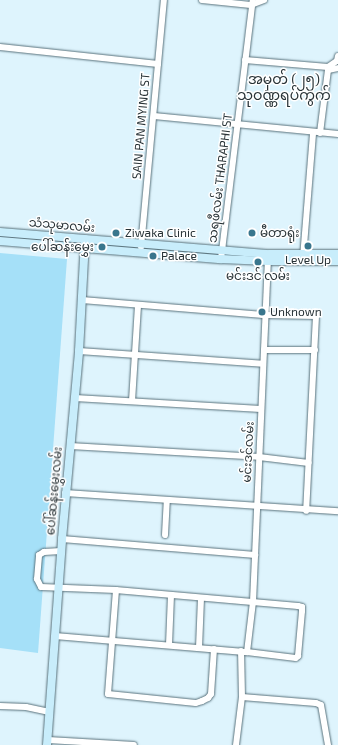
<!DOCTYPE html>
<html>
<head>
<meta charset="utf-8">
<style>
  body { margin:0 }
  #map { position:relative; width:338px; height:745px; overflow:hidden; background:#def4fd; font-family:"Exo 2","Noto Sans Myanmar",sans-serif }
  div>[style] { position:absolute }
  .green>* { inset:0; background:#a5e0f8 }
  .roads { filter:drop-shadow(0 0 1px #59727c) drop-shadow(0 0 1px #59727c) }
  .minor>* { height:6px; margin:-3px; padding:0 3px; transform-origin:3px; border-radius:3px; background:#fff }
  .major>* { height:8px; margin:-4px; padding:0 4px; transform-origin:4px; border-radius:4px; background:#c8edfb }
  .dots>* { width:11px; height:11px; translate:-50% -50%; box-sizing:border-box; border:2px solid #fff; border-radius:50% }
  span { translate:-50% -50%; white-space:nowrap; text-align:center; line-height:1.15; -webkit-text-stroke:3px #fff; paint-order:stroke }
  .street-label { font-size:12px; color:#273236 }
  .poi-label { font-size:12px; color:#273236 }
  .left { translate:0 -50%; text-align:left }
  .right { translate:-100% -50%; text-align:right }
  .quarter-label { font-size:14px; color:#273236 }
</style>
</head>
<body>
<div id="map">
  <div class="green">
    <div style="clip-path:polygon(0 253px,67px 259px,38px 653px,0 648px)"></div>
  </div>
  <div class="roads">
    <div class="minor">
      <div style="left:202px;top:0;width:49px;rotate:5.8deg"></div>
      <div style="left:251px;top:5px;width:14px;rotate:-21deg"></div>
      <div style="left:0;top:47px;width:159px;rotate:6.1deg"></div>
      <div style="left:245px;top:60px;width:83px;rotate:4.8deg"></div>
      <div style="left:328px;top:67px;width:3px;rotate:90deg"></div>
      <div style="left:328px;top:70px;width:10px;rotate:-11deg"></div>
      <div style="left:328px;top:67px;width:11px;rotate:-34deg"></div>
      <div style="left:337px;top:61px;width:5px;rotate:-79deg"></div>
      <div style="left:154px;top:116px;width:185px;rotate:5.6deg"></div>
      <div style="left:320px;top:133px;width:64px;rotate:-82.8deg"></div>
      <div style="left:141px;top:247px;width:248px;rotate:-84.7deg"></div>
      <div style="left:303px;top:258px;width:125px;rotate:-85.4deg"></div>
      <div style="left:221px;top:259px;width:261px;rotate:-83deg"></div>
      <div style="left:82px;top:300px;width:185px;rotate:4.7deg"></div>
      <div style="left:266px;top:315px;width:50px;rotate:1.1deg"></div>
      <div style="left:316px;top:316px;width:195px;rotate:92.9deg"></div>
      <div style="left:264px;top:350px;width:51px"></div>
      <div style="left:79px;top:351px;width:184px;rotate:4deg"></div>
      <div style="left:75px;top:398px;width:186px;rotate:3.4deg"></div>
      <div style="left:132px;top:401px;width:96px;rotate:-86.4deg"></div>
      <div style="left:70px;top:446px;width:189px;rotate:3.3deg"></div>
      <div style="left:259px;top:457px;width:50px;rotate:6.8deg"></div>
      <div style="left:65px;top:493px;width:274px;rotate:3.8deg"></div>
      <div style="left:165px;top:535px;width:35px;rotate:-87deg"></div>
      <div style="left:62px;top:539px;width:194px;rotate:4.7deg"></div>
      <div style="left:116px;top:590px;width:104px;rotate:94.4deg"></div>
      <div style="left:108px;top:694px;width:88px;rotate:5.8deg"></div>
      <div style="left:196px;top:703px;width:6px;rotate:-18deg"></div>
      <div style="left:202px;top:701px;width:7px;rotate:-27deg"></div>
      <div style="left:208px;top:698px;width:5px;rotate:-53deg"></div>
      <div style="left:211px;top:694px;width:45px;rotate:-86.2deg"></div>
      <div style="left:55px;top:636px;width:193px;rotate:4.8deg"></div>
      <div style="left:247px;top:652px;width:49px;rotate:7deg"></div>
      <div style="left:296px;top:658px;width:3px;rotate:-45deg"></div>
      <div style="left:298px;top:656px;width:45px;rotate:-84.9deg"></div>
      <div style="left:302px;top:611px;width:4px;rotate:-90deg"></div>
      <div style="left:302px;top:607px;width:4px;rotate:-166deg"></div>
      <div style="left:298px;top:606px;width:183px;rotate:-175deg"></div>
      <div style="left:116px;top:590px;width:75px;rotate:-177.7deg"></div>
      <div style="left:41px;top:587px;width:9px;rotate:-117deg"></div>
      <div style="left:37px;top:579px;width:24px;rotate:-85deg"></div>
      <div style="left:39px;top:555px;width:6px;rotate:-31deg"></div>
      <div style="left:44px;top:552px;width:17px;rotate:-3deg"></div>
      <div style="left:169px;top:645px;width:50px;rotate:-87.7deg"></div>
      <div style="left:199px;top:648px;width:50px;rotate:-87.7deg"></div>
      <div style="left:247px;top:652px;width:50px;rotate:-83.2deg"></div>
      <div style="left:253px;top:602px;width:344px;rotate:-87.5deg"></div>
      <div style="left:242px;top:697px;width:74px;rotate:4.6deg"></div>
      <div style="left:316px;top:703px;width:5px;rotate:22deg"></div>
      <div style="left:321px;top:705px;width:41px;rotate:80.1deg"></div>
      <div style="left:0;top:706px;width:26px;rotate:2deg"></div>
      <div style="left:26px;top:707px;width:24px;rotate:12deg"></div>
      <div style="left:48px;top:740px;width:86px;rotate:3.3deg"></div>
      <div style="left:236px;top:745px;width:48px;rotate:-82.9deg"></div>
      <div style="left:242px;top:697px;width:46px;rotate:-91.2deg"></div>
    </div>
    <div class="major">
      <div style="left:0;top:232px;width:270px;rotate:4.7deg"></div>
      <div style="left:269px;top:254px;width:69px"></div>
      <div style="left:0;top:241px;width:222px;rotate:4.7deg"></div>
      <div style="left:221px;top:259px;width:47px;rotate:2.4deg"></div>
      <div style="left:268px;top:261px;width:70px"></div>
      <div style="left:47px;top:745px;width:207px;rotate:-85.8deg"></div>
      <div style="left:62px;top:539px;width:189px;rotate:-84.8deg"></div>
      <div style="left:79px;top:351px;width:112px;rotate:-86.9deg"></div>
    </div>
  </div>
  <div class="dots">
    <div style="left:116px;top:233px;background:#39768d"></div>
    <div style="left:252px;top:233px;background:#39768d"></div>
    <div style="left:308px;top:246px;background:#39768d"></div>
    <div style="left:102px;top:247px;background:#39768d"></div>
    <div style="left:153px;top:256px;background:#39768d"></div>
    <div style="left:258px;top:262px;background:#39768d"></div>
    <div style="left:262px;top:312px;background:#39768d"></div>
  </div>
  <div class="street-label">
    <span style="left:141px;top:126px;rotate:-85deg">SAIN PAN MYING ST</span>
    <span style="left:220px;top:178px;rotate:-83deg">သရဖီလမ်း THARAPHI ST</span>
    <span style="left:62px;top:225px;rotate:5deg">သံသုမာလမ်း</span>
    <span style="left:248px;top:452px;rotate:-87deg">မင်းဒင်လမ်း</span>
    <span style="left:54px;top:491px;rotate:-85deg">ပေါ်ဆန်းမွှေးလမ်း</span>
  </div>
  <div class="poi-label">
    <span class="left" style="left:125px;top:233px">Ziwaka Clinic</span>
    <span class="left" style="left:260px;top:233px">မီတာရုံး</span>
    <span class="right" style="left:94px;top:247px">ပေါ်ဆန်းမွှေး</span>
    <span class="left" style="left:161px;top:256px">Palace</span>
    <span style="left:308px;top:260px">Level Up</span>
    <span style="left:258px;top:276px">မင်းဒင် လမ်း</span>
    <span class="left" style="left:270px;top:312px">Unknown</span>
  </div>
  <div class="quarter-label">
    <span style="left:284px;top:87px">အမှတ် (၂၅)<br>သုဝဏ္ဏရပ်ကွက်</span>
  </div>
</div>
</body>
</html>
